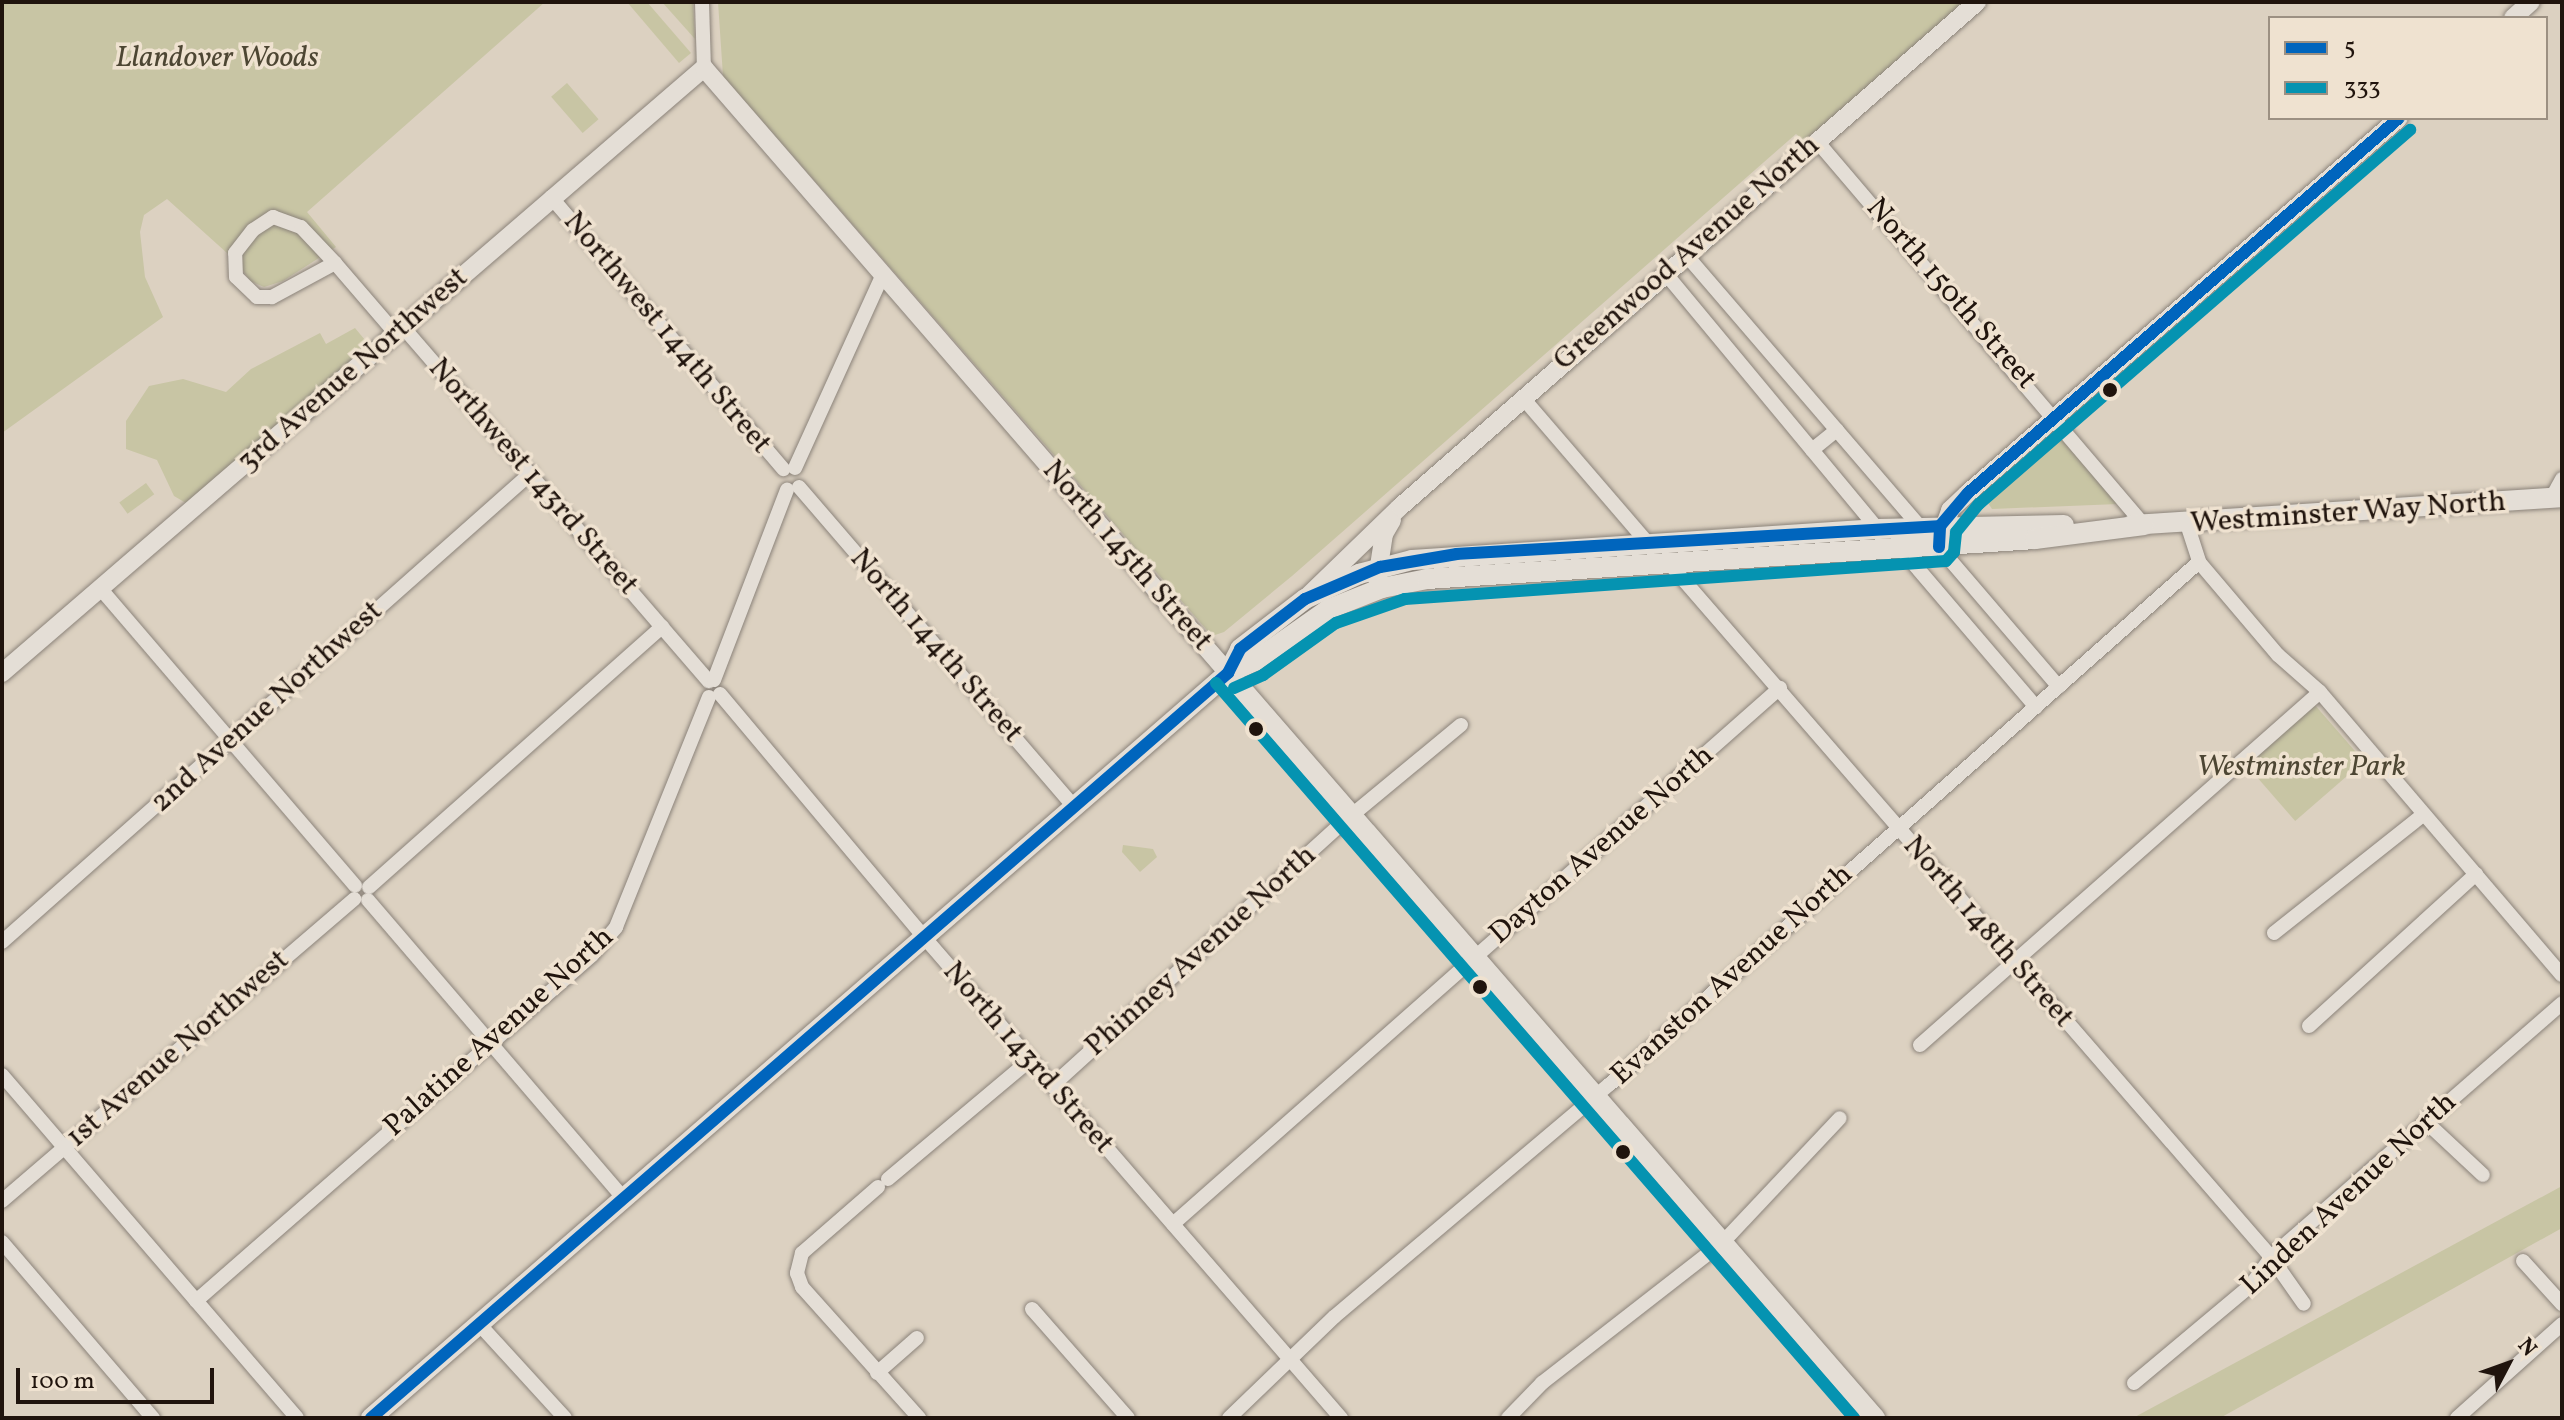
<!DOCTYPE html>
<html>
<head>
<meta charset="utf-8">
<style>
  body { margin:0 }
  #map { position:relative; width:2564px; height:1420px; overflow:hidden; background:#dcd1c1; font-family:Vollkorn,serif }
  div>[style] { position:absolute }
  .green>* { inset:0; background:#c8c5a4; transform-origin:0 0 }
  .roads { filter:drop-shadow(0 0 2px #8b837a) drop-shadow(0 0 2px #8b837a) }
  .minor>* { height:14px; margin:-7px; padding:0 7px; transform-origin:7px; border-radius:7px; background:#e4ded6 }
  .tertiary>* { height:18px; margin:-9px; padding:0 9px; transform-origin:9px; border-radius:9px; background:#e4ded6 }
  .secondary>* { height:20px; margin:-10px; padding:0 10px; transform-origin:10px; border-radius:10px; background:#e4ded6 }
  .bus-1>* { height:12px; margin:-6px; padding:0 6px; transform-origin:6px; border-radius:6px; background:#0065bd }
  .bus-2>* { height:12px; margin:-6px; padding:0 6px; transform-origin:6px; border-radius:6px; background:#0593b1 }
  .dots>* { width:22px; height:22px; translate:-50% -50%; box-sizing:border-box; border:4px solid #efe2d0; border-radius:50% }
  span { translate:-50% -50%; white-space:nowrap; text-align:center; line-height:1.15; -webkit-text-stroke:7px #efe2d0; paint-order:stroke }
  .park-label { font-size:30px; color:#4d4633; font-style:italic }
  .street-label { font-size:30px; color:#20140d }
  .frame { position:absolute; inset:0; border:4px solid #20140d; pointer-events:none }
  .legend { position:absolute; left:2268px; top:16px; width:280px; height:104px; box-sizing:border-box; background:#efe2d0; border:2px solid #9c9082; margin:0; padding:10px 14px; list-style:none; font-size:24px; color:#20140d }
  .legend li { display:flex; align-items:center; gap:16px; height:40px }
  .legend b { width:40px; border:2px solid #9c9082 }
  .north { position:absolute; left:2468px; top:1324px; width:80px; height:80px; -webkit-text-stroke:6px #efe2d0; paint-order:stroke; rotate:49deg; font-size:22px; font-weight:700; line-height:32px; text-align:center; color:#20140d }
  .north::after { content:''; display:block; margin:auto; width:28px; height:36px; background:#20140d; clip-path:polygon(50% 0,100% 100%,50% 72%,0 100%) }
  .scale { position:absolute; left:16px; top:1368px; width:198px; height:36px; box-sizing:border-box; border:4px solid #20140d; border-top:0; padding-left:10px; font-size:24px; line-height:28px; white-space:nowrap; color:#20140d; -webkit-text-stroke:6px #efe2d0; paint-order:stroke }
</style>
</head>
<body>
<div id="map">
  <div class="green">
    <div style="clip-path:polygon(2px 2px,545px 2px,307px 212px,336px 247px,283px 281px,264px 287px,250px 281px,237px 262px,167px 199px,144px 215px,140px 232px,145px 277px,163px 317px,2px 433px)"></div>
    <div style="clip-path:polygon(627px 2px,647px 2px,691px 53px,679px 63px)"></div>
    <div style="clip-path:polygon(662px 2px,693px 2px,695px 39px)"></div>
    <div style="clip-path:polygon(718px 2px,1965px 2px,1805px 142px,1796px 134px,1292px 576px,1224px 632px,1212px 636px,723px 76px)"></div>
    <div style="left:567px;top:83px;width:48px;height:21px;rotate:49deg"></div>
    <div style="clip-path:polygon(355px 328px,370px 346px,186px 503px,174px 496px,157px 460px,126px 449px,126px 421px,149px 386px,183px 379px,226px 392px,251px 369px,320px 333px,326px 344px)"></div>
    <div style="clip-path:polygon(2064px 436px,2118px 504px,1992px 509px,1988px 503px)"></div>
    <div style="left:146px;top:483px;width:14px;height:33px;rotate:54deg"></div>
    <div style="left:2314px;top:704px;width:76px;height:91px;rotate:49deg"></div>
    <div style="clip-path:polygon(1123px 845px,1153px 849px,1157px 857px,1140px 872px,1122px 852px)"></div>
    <div style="clip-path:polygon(2562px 1186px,2562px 1228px,2220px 1418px,2133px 1418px)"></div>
  </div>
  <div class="roads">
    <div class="minor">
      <div style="left:702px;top:2px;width:66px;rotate:88.3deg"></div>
      <div style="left:1816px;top:140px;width:506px;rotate:49.57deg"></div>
      <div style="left:551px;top:197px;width:358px;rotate:49.5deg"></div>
      <div style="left:273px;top:217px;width:30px;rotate:20deg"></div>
      <div style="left:301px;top:227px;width:50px;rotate:46.6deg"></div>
      <div style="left:335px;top:263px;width:72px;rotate:151.6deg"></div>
      <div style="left:272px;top:297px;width:15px;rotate:180deg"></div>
      <div style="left:257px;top:297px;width:29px;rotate:-136deg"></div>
      <div style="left:236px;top:277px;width:24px;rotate:-92deg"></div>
      <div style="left:235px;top:253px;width:29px;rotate:-52deg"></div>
      <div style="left:253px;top:230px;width:24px;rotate:-33deg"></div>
      <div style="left:1687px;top:256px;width:357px;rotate:49.3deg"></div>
      <div style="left:335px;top:263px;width:94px;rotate:49.3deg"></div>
      <div style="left:1666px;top:274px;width:332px;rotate:50.3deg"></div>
      <div style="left:403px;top:327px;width:468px;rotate:49.2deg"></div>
      <div style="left:1523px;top:398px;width:190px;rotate:49.3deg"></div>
      <div style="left:1812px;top:450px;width:32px;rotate:-39deg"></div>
      <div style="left:795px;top:468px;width:213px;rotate:-65.6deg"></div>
      <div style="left:799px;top:487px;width:420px;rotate:49.3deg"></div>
      <div style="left:2551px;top:499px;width:23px;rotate:-61deg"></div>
      <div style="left:2187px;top:524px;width:40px;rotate:72deg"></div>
      <div style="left:2199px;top:562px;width:122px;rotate:49.7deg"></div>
      <div style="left:2278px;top:655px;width:56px;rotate:41.4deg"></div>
      <div style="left:2320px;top:692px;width:372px;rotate:49.5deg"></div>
      <div style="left:1939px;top:547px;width:184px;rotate:49.4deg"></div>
      <div style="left:1901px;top:549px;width:208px;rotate:49.5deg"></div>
      <div style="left:1668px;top:562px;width:920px;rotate:49.05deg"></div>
      <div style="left:2271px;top:1257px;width:57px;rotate:54.9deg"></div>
      <div style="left:100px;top:588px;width:392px;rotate:49.4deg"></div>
      <div style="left:714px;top:680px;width:204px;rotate:-69deg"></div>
      <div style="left:720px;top:694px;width:317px;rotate:50deg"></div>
      <div style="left:924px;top:937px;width:637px;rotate:49.08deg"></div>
      <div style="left:369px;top:887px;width:392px;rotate:-41.6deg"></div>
      <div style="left:368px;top:900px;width:394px;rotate:49.4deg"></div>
      <div style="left:2274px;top:933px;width:191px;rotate:-38.4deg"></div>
      <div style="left:2px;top:942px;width:707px;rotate:-41.56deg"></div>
      <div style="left:2309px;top:1026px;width:226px;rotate:-42.3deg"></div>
      <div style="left:1920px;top:1045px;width:533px;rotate:-41.43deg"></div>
      <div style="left:2px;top:1075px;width:452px;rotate:49.3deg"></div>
      <div style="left:1052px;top:1086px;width:389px;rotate:-42.2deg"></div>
      <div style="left:1340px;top:825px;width:157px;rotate:-39.6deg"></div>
      <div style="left:2425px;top:1121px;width:79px;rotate:43deg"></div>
      <div style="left:888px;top:1179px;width:185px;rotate:-40deg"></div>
      <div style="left:878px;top:1187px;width:101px;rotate:139deg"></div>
      <div style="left:802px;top:1253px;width:21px;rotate:104deg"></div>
      <div style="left:797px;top:1273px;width:15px;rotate:70deg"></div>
      <div style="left:802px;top:1287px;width:176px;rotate:48.2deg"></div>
      <div style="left:2px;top:1201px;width:464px;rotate:-40.6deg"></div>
      <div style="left:1173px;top:1224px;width:810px;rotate:-41.45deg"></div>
      <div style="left:2px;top:1242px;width:232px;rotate:49.4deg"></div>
      <div style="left:2523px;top:1261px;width:58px;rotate:47.8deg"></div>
      <div style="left:196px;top:1301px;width:526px;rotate:-41.14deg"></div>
      <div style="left:592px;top:955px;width:37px;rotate:-49deg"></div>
      <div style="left:616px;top:927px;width:248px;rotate:-68deg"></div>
      <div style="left:1032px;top:1309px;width:145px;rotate:48.6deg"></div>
      <div style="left:480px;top:1325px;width:126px;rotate:47.6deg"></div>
      <div style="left:877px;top:1373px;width:53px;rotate:-41.2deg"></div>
      <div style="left:2134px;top:1383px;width:153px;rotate:-39.9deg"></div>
      <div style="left:2251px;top:1285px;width:34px;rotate:-54deg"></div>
      <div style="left:2271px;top:1257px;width:386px;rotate:-41.1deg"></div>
      <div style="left:1229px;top:1418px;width:146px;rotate:-43.9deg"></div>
      <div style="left:1334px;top:1317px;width:361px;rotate:-40.2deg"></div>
      <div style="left:1610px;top:1084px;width:787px;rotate:-41.55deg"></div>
      <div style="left:1508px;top:1418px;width:49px;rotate:-45.8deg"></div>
      <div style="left:1542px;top:1383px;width:229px;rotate:-37.9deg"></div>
      <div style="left:1723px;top:1242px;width:170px;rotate:-46.7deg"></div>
      <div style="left:2457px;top:1418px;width:141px;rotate:-41.8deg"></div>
    </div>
    <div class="tertiary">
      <div style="left:2513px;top:18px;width:24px;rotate:-42deg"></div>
      <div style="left:1939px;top:541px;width:33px;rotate:-70deg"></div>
      <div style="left:1950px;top:510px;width:25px;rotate:-43deg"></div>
      <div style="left:1968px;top:493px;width:571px;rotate:-41.03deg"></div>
      <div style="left:1377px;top:579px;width:46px;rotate:-81.2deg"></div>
      <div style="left:1384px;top:534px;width:16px;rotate:-60deg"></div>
      <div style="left:1305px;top:599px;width:132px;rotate:-44.1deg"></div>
      <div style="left:1400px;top:507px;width:767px;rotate:-41.19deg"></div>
      <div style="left:2px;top:673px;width:927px;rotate:-40.76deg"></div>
      <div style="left:704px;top:68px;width:800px;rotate:49.1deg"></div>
    </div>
    <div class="secondary">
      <div style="left:2132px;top:525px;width:431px;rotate:-3.7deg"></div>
      <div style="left:1228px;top:673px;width:27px;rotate:-63deg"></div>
      <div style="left:1240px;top:649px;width:82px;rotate:-37.6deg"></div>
      <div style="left:1305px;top:599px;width:60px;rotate:-24.8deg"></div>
      <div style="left:1359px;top:574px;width:55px;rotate:-14.8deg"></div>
      <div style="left:1412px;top:560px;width:467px;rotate:-3.8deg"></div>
      <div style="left:1878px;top:529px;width:186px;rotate:-1.2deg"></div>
      <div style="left:1228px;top:673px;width:987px;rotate:49.03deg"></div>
      <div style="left:371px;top:1418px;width:1136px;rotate:-41deg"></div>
      <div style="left:1228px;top:673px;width:30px;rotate:-24deg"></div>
      <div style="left:1255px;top:661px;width:90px;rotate:-35.1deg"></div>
      <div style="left:1329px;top:609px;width:57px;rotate:-21.6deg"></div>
      <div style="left:1382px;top:588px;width:46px;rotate:-11.3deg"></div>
      <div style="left:1427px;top:579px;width:609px;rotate:-3.76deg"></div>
      <div style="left:2035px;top:539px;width:110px;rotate:-7.3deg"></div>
    </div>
  </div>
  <div class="bus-1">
    <div style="left:1939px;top:547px;width:21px;rotate:-87deg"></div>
    <div style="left:1940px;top:526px;width:43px;rotate:-49.7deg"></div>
    <div style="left:1968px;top:493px;width:571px;rotate:-41.03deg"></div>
    <div style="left:371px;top:1418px;width:1136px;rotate:-41deg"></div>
    <div style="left:1228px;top:673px;width:27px;rotate:-63deg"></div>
    <div style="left:1240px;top:649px;width:82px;rotate:-37.6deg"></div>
    <div style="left:1305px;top:599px;width:82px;rotate:-23.1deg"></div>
    <div style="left:1380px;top:567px;width:78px;rotate:-9.6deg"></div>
    <div style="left:1457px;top:554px;width:484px;rotate:-3.3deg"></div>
  </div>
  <div class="bus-2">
    <div style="left:1216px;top:683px;width:973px;rotate:49.04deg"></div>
    <div style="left:1234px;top:688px;width:32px;rotate:-24deg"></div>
    <div style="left:1263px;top:675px;width:90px;rotate:-35.5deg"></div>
    <div style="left:1336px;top:623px;width:73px;rotate:-19.2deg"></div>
    <div style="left:1405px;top:599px;width:542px;rotate:-4.02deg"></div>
    <div style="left:1946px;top:561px;width:12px;rotate:-48deg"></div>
    <div style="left:1954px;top:552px;width:20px;rotate:-84deg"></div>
    <div style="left:1956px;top:532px;width:36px;rotate:-51deg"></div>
    <div style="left:1979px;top:504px;width:571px;rotate:-40.95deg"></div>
  </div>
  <div class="dots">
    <div style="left:2110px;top:390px;background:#20140d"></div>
    <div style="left:1256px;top:729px;background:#20140d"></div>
    <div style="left:1480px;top:987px;background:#20140d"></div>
    <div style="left:1623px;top:1152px;background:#20140d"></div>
  </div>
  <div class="park-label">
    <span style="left:217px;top:58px">Llandover Woods</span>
    <span style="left:2301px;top:767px">Westminster Park</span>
  </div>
  <div class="street-label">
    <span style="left:1687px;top:253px;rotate:-41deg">Greenwood Avenue North</span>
    <span style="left:1951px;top:294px;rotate:49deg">North 150th Street</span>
    <span style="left:667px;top:333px;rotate:50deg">Northwest 144th Street</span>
    <span style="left:353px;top:370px;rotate:-41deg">3rd Avenue Northwest</span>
    <span style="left:533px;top:477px;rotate:49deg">Northwest 143rd Street</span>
    <span style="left:2348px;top:513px;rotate:-4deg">Westminster Way North</span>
    <span style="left:1127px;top:556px;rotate:49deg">North 145th Street</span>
    <span style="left:936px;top:646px;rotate:49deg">North 144th Street</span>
    <span style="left:267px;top:707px;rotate:-42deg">2nd Avenue Northwest</span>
    <span style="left:1602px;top:845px;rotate:-41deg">Dayton Avenue North</span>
    <span style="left:1988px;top:932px;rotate:49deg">North 148th Street</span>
    <span style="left:1201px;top:951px;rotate:-42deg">Phinney Avenue North</span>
    <span style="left:1732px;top:975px;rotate:-42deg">Evanston Avenue North</span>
    <span style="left:499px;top:1032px;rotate:-42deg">Palatine Avenue North</span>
    <span style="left:178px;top:1049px;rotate:-41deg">1st Avenue Northwest</span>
    <span style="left:1028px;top:1058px;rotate:49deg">North 143rd Street</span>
    <span style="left:2349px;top:1194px;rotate:-43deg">Linden Avenue North</span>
  </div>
  <div class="frame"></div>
  <ul class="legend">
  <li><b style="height:10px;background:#0065bd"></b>5</li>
  <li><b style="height:10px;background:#0593b1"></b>333</li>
  </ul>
  <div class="north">N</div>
  <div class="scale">100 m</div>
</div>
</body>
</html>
